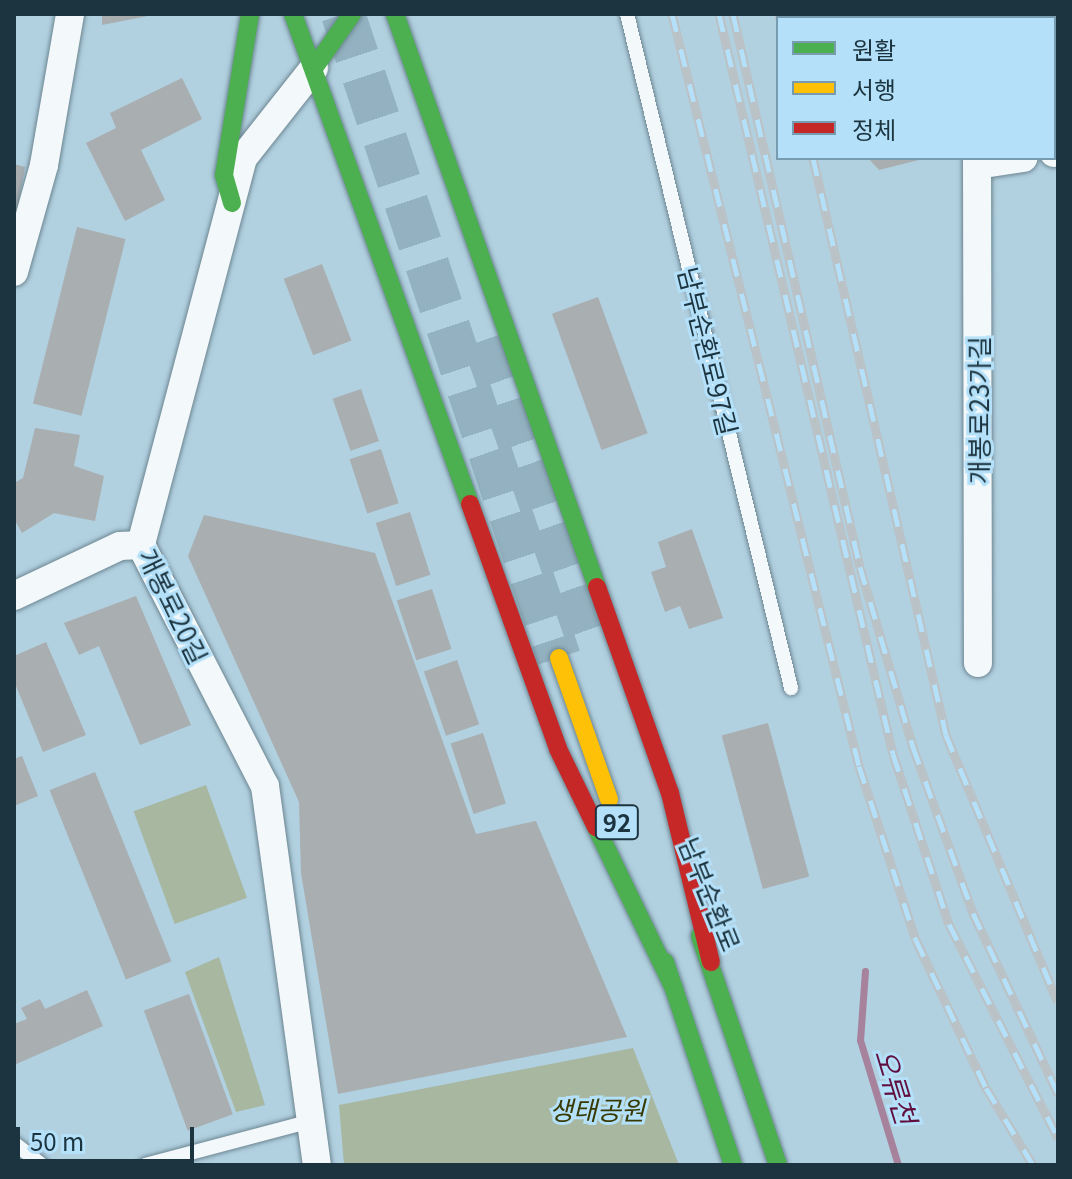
<!DOCTYPE html>
<html>
<head>
<meta charset="utf-8">
<style>
  body { margin:0 }
  #map { position:relative; width:1072px; height:1179px; overflow:hidden; background:#b1d0e0; font-family:Georgia,"Noto Sans KR",serif }
  div>[style] { position:absolute }
  .green>* { inset:0; background:#a7b7a0; transform-origin:0 0 }
  .stream>* { height:7px; margin:-3.5px; padding:0 3.5px; transform-origin:3.5px; border-radius:3.5px; background:#a6829c }
  .building>* { inset:0; background:#a9aeb0; transform-origin:0 0 }
  .primary-tunnel>* { height:44px; margin-top:-22px; transform-origin:0; background:repeating-linear-gradient(90deg,#93b1c0 0 44px,transparent 0 66px) }
  .roads { filter:drop-shadow(0 0 2px #6d8692) drop-shadow(0 0 2px #6d8692) }
  .lane>* { height:14px; margin:-7px; padding:0 7px; transform-origin:7px; border-radius:7px; background:#f3f8fa }
  .street>* { height:28px; margin:-14px; padding:0 14px; transform-origin:14px; border-radius:14px; background:#f3f8fa }
  .fast>* { height:18px; margin:-9px; padding:0 9px; transform-origin:9px; border-radius:9px; background:#4caf50 }
  .slow>* { height:18px; margin:-9px; padding:0 9px; transform-origin:9px; border-radius:9px; background:#ffc107 }
  .jam>* { height:18px; margin:-9px; padding:0 9px; transform-origin:9px; border-radius:9px; background:#c62828 }
  .rail>* { height:9px; margin-top:-4.5px; transform-origin:0; background:repeating-linear-gradient(90deg,#b4e1f9 0 18px,#bac2c6 0 36px); box-sizing:border-box; border-block:2px solid #bac2c6 }
  span { translate:-50% -50%; white-space:nowrap; text-align:center; line-height:1.15; -webkit-text-stroke:6px #b4e1f9; paint-order:stroke }
  .shield-label span { padding:2px 6px; background:#b4e1f9; border:2px solid; border-radius:6px; -webkit-text-stroke-width:0 }
  .shield-label { font-size:24px; color:#1c343f; font-weight:700 }
  .street-label { font-size:26px; color:#1c343f }
  .park-label { font-size:26px; color:#393a01; font-style:italic }
  .water-label { font-size:28px; color:#600e3d; font-style:italic }
  .frame { position:absolute; inset:0; border:16px solid #1c343f; pointer-events:none }
  .legend { position:absolute; left:776px; top:16px; width:280px; height:144px; box-sizing:border-box; background:#b4e1f9; border:2px solid #779caf; margin:0; padding:10px 14px; list-style:none; font-size:24px; color:#1c343f }
  .legend li { display:flex; align-items:center; gap:16px; height:40px }
  .legend b { width:40px; border:2px solid #779caf }
  .scale { position:absolute; left:16px; top:1127px; width:178px; height:36px; box-sizing:border-box; border:4px solid #1c343f; border-top:0; padding-left:10px; font-size:24px; line-height:28px; white-space:nowrap; color:#1c343f; -webkit-text-stroke:6px #b4e1f9; paint-order:stroke }
</style>
</head>
<body>
<div id="map">
  <div class="green">
    <div style="left:206px;top:785px;width:120px;height:77px;rotate:70deg"></div>
    <div style="clip-path:polygon(219px 957px,265px 1105px,236px 1112px,185px 972px)"></div>
    <div style="clip-path:polygon(633px 1048px,679px 1165px,344px 1165px,339px 1105px)"></div>
  </div>
  <div class="stream">
    <div style="left:865px;top:971px;width:69px;rotate:94.1deg"></div>
    <div style="left:860px;top:1040px;width:131px;rotate:73.1deg"></div>
  </div>
  <div class="building">
    <div style="clip-path:polygon(102px 14px,153px 14px,153px 15px,102px 25px)"></div>
    <div style="clip-path:polygon(182px 78px,202px 119px,141px 150px,165px 200px,125px 221px,86px 143px,116px 128px,110px 113px)"></div>
    <div style="clip-path:polygon(868px 158px,923px 158px,923px 159px,879px 170px)"></div>
    <div style="clip-path:polygon(14px 164px,25px 167px,17px 212px,14px 212px)"></div>
    <div style="left:77px;top:227px;width:50px;height:182px;rotate:14deg"></div>
    <div style="left:322px;top:264px;width:82px;height:41px;rotate:69deg"></div>
    <div style="left:598px;top:297px;width:145px;height:49px;rotate:70deg"></div>
    <div style="left:361px;top:389px;width:55px;height:30px;rotate:71deg"></div>
    <div style="clip-path:polygon(35px 428px,80px 435px,74px 466px,104px 476px,95px 521px,54px 513px,22px 533px,14px 519px,14px 483px,23px 478px)"></div>
    <div style="left:381px;top:449px;width:57px;height:33px;rotate:72deg"></div>
    <div style="left:410px;top:512px;width:66px;height:36px;rotate:72deg"></div>
    <div style="clip-path:polygon(204px 515px,375px 553px,476px 834px,536px 821px,627px 1037px,338px 1094px,301px 873px,299px 802px,188px 556px)"></div>
    <div style="clip-path:polygon(692px 529px,723px 618px,689px 629px,680px 606px,665px 612px,651px 572px,666px 567px,658px 542px)"></div>
    <div style="left:432px;top:589px;width:63px;height:37px;rotate:72deg"></div>
    <div style="clip-path:polygon(136px 596px,191px 725px,140px 745px,99px 646px,79px 655px,64px 623px)"></div>
    <div style="clip-path:polygon(46px 642px,86px 735px,43px 752px,14px 681px,14px 656px)"></div>
    <div style="left:457px;top:660px;width:68px;height:35px;rotate:71deg"></div>
    <div style="left:768px;top:723px;width:159px;height:48px;rotate:75deg"></div>
    <div style="left:483px;top:733px;width:74px;height:34px;rotate:72deg"></div>
    <div style="clip-path:polygon(22px 756px,38px 796px,14px 806px,14px 759px)"></div>
    <div style="left:95px;top:772px;width:204px;height:49px;rotate:68deg"></div>
    <div style="clip-path:polygon(87px 990px,103px 1026px,14px 1065px,14px 1024px,27px 1019px,21px 1008px,40px 999px,45px 1009px)"></div>
    <div style="left:189px;top:994px;width:128px;height:48px;rotate:70deg"></div>
  </div>
  <div class="primary-tunnel">
    <div style="left:343px;top:14px;width:679px;rotate:71.46deg"></div>
    <div style="left:484px;top:340px;width:322px;rotate:70.8deg"></div>
  </div>
  <div class="roads">
    <div class="lane">
      <div style="left:627px;top:14px;width:694px;rotate:76.32deg"></div>
      <div style="left:14px;top:1143px;width:36px;rotate:38deg"></div>
      <div style="left:145px;top:1165px;width:172px;rotate:-14.8deg"></div>
    </div>
    <div class="street">
      <div style="left:981px;top:18px;width:4px;rotate:-90deg"></div>
      <div style="left:314px;top:68px;width:115px;rotate:128.3deg"></div>
      <div style="left:243px;top:158px;width:400px;rotate:104.8deg"></div>
      <div style="left:141px;top:545px;width:271px;rotate:62.8deg"></div>
      <div style="left:265px;top:786px;width:383px;rotate:82.2deg"></div>
      <div style="left:1054px;top:153px;width:4px;rotate:-14deg"></div>
      <div style="left:977px;top:158px;width:505px;rotate:89.89deg"></div>
      <div style="left:977px;top:165px;width:47px;rotate:-8.7deg"></div>
      <div style="left:14px;top:272px;width:111px;rotate:-74.3deg"></div>
      <div style="left:44px;top:165px;width:153px;rotate:-80.2deg"></div>
      <div style="left:14px;top:596px;width:117px;rotate:-25.3deg"></div>
      <div style="left:120px;top:546px;width:21px;rotate:-3deg"></div>
    </div>
    <div class="fast">
      <div style="left:293px;top:14px;width:521px;rotate:70.14deg"></div>
      <div style="left:395px;top:14px;width:608px;rotate:70.58deg"></div>
      <div style="left:314px;top:68px;width:66px;rotate:-54.9deg"></div>
      <div style="left:232px;top:203px;width:29px;rotate:-106deg"></div>
      <div style="left:224px;top:175px;width:163px;rotate:-80.8deg"></div>
      <div style="left:596px;top:827px;width:179px;rotate:64.2deg"></div>
      <div style="left:700px;top:936px;width:242px;rotate:71.2deg"></div>
      <div style="left:665px;top:962px;width:214px;rotate:71.5deg"></div>
    </div>
    <div class="slow">
      <div style="left:559px;top:658px;width:150px;rotate:70.5deg"></div>
    </div>
    <div class="jam">
      <div style="left:470px;top:504px;width:260px;rotate:70.2deg"></div>
      <div style="left:558px;top:749px;width:87px;rotate:64deg"></div>
      <div style="left:597px;top:587px;width:219px;rotate:70.5deg"></div>
      <div style="left:670px;top:793px;width:174px;rotate:76.4deg"></div>
    </div>
  </div>
  <div class="rail">
    <div style="left:672px;top:14px;width:775px;rotate:76.04deg"></div>
    <div style="left:859px;top:766px;width:183px;rotate:71.9deg"></div>
    <div style="left:916px;top:940px;width:164px;rotate:64.7deg"></div>
    <div style="left:986px;top:1088px;width:90px;rotate:58.6deg"></div>
    <div style="left:719px;top:14px;width:760px;rotate:76.77deg"></div>
    <div style="left:893px;top:754px;width:179px;rotate:71.8deg"></div>
    <div style="left:949px;top:924px;width:240px;rotate:63deg"></div>
    <div style="left:733px;top:14px;width:567px;rotate:77.07deg"></div>
    <div style="left:860px;top:567px;width:188px;rotate:73.6deg"></div>
    <div style="left:913px;top:747px;width:177px;rotate:70.1deg"></div>
    <div style="left:973px;top:913px;width:200px;rotate:64.8deg"></div>
    <div style="left:779px;top:14px;width:4px;rotate:76deg"></div>
    <div style="left:813px;top:158px;width:592px;rotate:77.02deg"></div>
    <div style="left:946px;top:735px;width:290px;rotate:67.3deg"></div>
  </div>
  <div class="shield-label">
    <span style="left:617px;top:822px">92</span>
  </div>
  <div class="street-label">
    <span style="left:709px;top:351px;rotate:76deg">남부순환로97길</span>
    <span style="left:978px;top:410px;rotate:-90deg">개봉로23가길</span>
    <span style="left:174px;top:606px;rotate:64deg">개봉로20길</span>
    <span style="left:711px;top:894px;rotate:68deg">남부순환로</span>
  </div>
  <div class="park-label">
    <span style="left:597px;top:1109px">생태공원</span>
  </div>
  <div class="water-label">
    <span style="left:897px;top:1086px;rotate:73deg">오류천</span>
  </div>
  <div class="frame"></div>
  <ul class="legend">
  <li><b style="height:10px;background:#4caf50"></b>원활</li>
  <li><b style="height:10px;background:#ffc107"></b>서행</li>
  <li><b style="height:10px;background:#c62828"></b>정체</li>
  </ul>
  <div class="scale">50 m</div>
</div>
</body>
</html>
